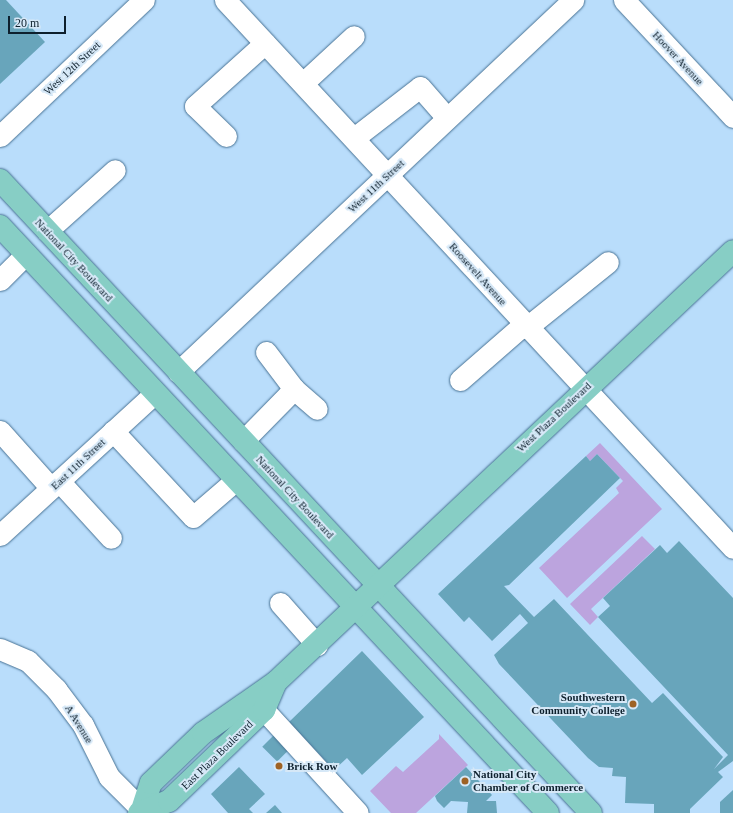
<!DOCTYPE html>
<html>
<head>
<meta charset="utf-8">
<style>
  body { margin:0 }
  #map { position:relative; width:733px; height:813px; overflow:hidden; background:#b9ddfb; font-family:Georgia,serif }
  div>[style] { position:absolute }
  .green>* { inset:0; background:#bca4de }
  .building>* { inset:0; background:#68a5bb; transform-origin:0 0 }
  .roads { filter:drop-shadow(0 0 1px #487294) drop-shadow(0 0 1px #487294) }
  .minor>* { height:21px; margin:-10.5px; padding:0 10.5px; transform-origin:10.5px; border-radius:10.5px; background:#fff }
  .major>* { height:22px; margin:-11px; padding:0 11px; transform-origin:11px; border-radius:11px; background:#87cec5 }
  .dots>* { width:11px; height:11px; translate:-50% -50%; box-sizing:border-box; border:2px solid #d6e8f7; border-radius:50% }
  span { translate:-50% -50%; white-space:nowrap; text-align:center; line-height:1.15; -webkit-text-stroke:4px #d6e8f7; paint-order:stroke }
  .street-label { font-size:11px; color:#0e202d }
  .poi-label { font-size:11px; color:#0e202d; font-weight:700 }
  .right { translate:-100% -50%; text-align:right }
  .left { translate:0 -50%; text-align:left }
  .scale { position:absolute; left:8px; top:16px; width:58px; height:18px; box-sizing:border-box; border:2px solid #0e202d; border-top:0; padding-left:5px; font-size:12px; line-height:14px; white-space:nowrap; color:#0e202d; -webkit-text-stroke:3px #d6e8f7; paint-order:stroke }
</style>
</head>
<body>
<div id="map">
  <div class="green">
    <div style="clip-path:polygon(600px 443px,662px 509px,567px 598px,539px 568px,619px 493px,616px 488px,623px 481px,597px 454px,590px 461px,586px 456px)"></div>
    <div style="clip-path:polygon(642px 536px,655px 549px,591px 609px,598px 617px,590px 625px,570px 604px)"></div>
    <div style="clip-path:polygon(439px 734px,468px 765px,416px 813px,391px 813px,370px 791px,396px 766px,403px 772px,439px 739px)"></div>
  </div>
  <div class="building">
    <div style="clip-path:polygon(0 0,6px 0,45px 42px,0 84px)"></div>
    <div style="clip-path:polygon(597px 454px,620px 478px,509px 585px,504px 586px,534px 617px,554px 599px,652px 703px,663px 693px,723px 757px,714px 769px,728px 755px,598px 617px,610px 606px,603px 598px,660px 545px,667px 553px,679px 541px,733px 598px,733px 761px,718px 772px,723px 777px,690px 809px,690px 813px,654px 813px,654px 804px,625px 803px,626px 777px,612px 776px,613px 768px,599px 767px,588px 758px,499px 664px,494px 655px,528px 623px,520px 614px,492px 641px,469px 617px,464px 622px,438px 594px,586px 456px,590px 461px)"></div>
    <div style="clip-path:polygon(362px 651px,424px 717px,362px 775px,347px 758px,334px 770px,289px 722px)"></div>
    <div style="left:275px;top:734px;width:21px;height:18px;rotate:45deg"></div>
    <div style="clip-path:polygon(239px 767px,265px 794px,249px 809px,253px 813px,228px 813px,211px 794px)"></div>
    <div style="clip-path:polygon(466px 767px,492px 795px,486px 801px,496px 801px,497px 813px,467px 813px,468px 802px,451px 801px,444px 808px,437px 801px,435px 796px)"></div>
    <div style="clip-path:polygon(733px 790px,733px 813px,720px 813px,720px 802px)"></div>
    <div style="clip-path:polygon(275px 805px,282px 813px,266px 813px)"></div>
  </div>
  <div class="roads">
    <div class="minor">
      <div style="left:225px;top:0;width:747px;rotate:47.17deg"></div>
      <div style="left:624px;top:0;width:160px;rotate:47deg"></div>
      <div style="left:303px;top:83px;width:69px;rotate:-42.7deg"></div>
      <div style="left:0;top:136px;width:198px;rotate:-43.4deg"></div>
      <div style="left:226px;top:136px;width:43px;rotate:-135.9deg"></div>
      <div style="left:195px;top:106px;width:94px;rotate:-42deg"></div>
      <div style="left:354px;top:138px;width:83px;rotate:-37.7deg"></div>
      <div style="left:420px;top:87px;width:41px;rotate:48.9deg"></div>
      <div style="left:47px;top:231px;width:91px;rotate:-41.9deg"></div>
      <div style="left:0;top:280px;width:37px;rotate:-45deg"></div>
      <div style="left:526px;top:328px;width:105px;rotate:-38.8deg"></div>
      <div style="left:266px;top:352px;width:46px;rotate:52.9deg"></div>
      <div style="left:178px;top:372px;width:543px;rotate:-43.28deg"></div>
      <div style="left:460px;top:380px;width:84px;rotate:-41.1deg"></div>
      <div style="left:0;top:431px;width:76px;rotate:48.2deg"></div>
      <div style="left:113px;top:431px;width:117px;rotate:47.1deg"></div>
      <div style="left:193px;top:517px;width:57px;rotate:-40.7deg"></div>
      <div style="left:243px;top:441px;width:73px;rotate:-45.6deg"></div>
      <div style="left:294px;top:389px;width:30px;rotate:41deg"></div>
      <div style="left:59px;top:481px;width:77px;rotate:47.6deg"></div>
      <div style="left:0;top:535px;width:210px;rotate:-42.5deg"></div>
      <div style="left:280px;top:603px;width:56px;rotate:48.6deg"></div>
      <div style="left:0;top:649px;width:30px;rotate:23deg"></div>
      <div style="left:28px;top:661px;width:40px;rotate:45deg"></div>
      <div style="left:56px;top:689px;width:45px;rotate:53.1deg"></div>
      <div style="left:83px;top:725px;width:58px;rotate:63.4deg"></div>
      <div style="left:109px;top:777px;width:51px;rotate:45deg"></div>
      <div style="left:264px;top:710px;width:139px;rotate:47.6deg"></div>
    </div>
    <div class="major">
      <div style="left:0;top:180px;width:866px;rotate:46.97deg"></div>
      <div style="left:0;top:226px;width:803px;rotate:46.97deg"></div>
      <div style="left:142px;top:810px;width:28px;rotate:-72deg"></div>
      <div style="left:151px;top:783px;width:72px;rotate:-43.9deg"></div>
      <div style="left:203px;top:733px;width:89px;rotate:-34.9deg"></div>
      <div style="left:276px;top:682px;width:628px;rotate:-43.32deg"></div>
      <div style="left:139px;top:813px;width:32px;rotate:-22deg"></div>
      <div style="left:169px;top:801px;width:132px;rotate:-43.8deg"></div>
      <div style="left:264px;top:710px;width:30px;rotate:-67deg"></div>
    </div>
  </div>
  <div class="dots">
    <div style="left:633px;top:704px;background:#9e6224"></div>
    <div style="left:279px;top:766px;background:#9e6224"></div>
    <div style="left:465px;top:781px;background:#9e6224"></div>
  </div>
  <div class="street-label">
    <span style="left:678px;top:58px;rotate:47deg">Hoover Avenue</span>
    <span style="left:72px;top:68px;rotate:-43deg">West 12th Street</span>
    <span style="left:376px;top:186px;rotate:-43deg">West 11th Street</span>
    <span style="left:74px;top:260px;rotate:47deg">National City Boulevard</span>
    <span style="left:478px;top:274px;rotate:48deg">Roosevelt Avenue</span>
    <span style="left:554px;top:417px;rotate:-43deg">West Plaza Boulevard</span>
    <span style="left:78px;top:464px;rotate:-43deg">East 11th Street</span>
    <span style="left:295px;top:497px;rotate:47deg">National City Boulevard</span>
    <span style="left:79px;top:724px;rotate:58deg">A Avenue</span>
    <span style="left:217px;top:755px;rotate:-44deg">East Plaza Boulevard</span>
  </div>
  <div class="poi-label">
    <span class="right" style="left:625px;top:704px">Southwestern<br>Community College</span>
    <span class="left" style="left:287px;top:766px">Brick Row</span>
    <span class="left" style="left:473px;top:781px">National City<br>Chamber of Commerce</span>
  </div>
  <div class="scale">20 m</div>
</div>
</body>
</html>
